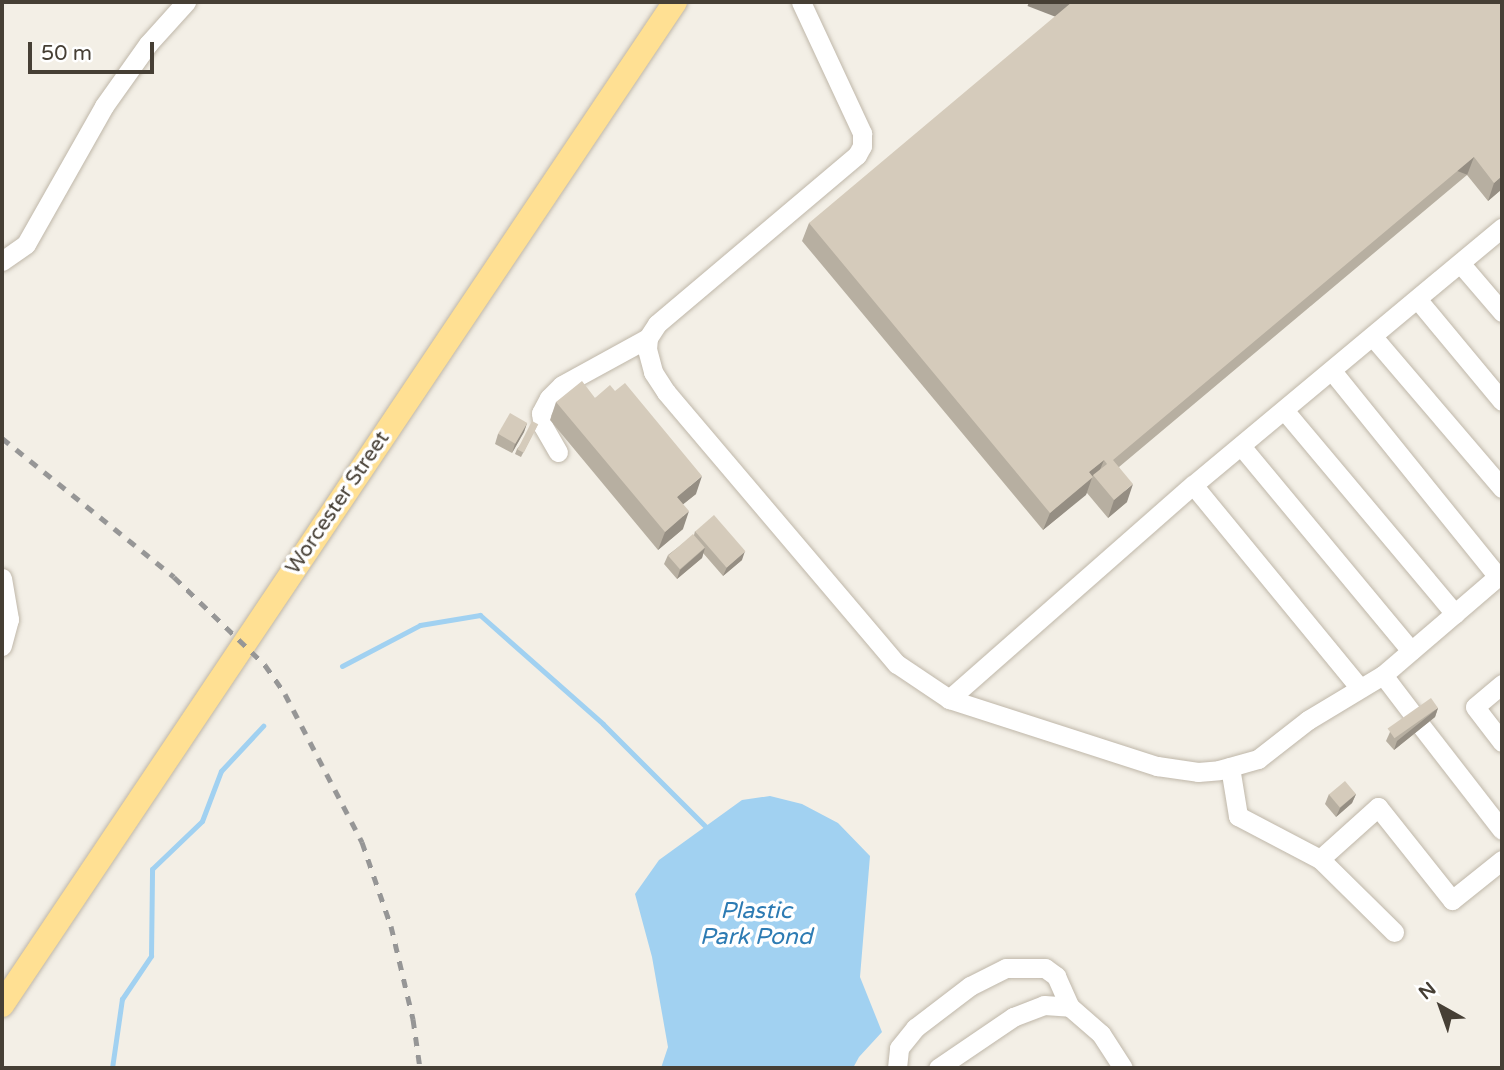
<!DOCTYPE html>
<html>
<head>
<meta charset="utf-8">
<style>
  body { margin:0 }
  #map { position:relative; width:1504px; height:1070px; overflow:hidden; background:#f3efe6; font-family:"Varela Round",sans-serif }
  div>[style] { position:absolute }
  .water>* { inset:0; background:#a1d1f1 }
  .stream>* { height:5px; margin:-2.5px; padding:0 2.5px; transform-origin:2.5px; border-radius:2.5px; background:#a1d1f1 }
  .roads { filter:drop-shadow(0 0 2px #bfb7a9) drop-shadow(0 0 2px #bfb7a9) }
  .minor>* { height:19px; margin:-9.5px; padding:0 9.5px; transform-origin:9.5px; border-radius:9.5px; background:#fff }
  .major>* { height:24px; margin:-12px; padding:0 12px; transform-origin:12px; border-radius:12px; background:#ffe093 }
  .rail>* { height:5px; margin-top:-2.5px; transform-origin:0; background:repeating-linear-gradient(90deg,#969696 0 9px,transparent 0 18px) }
  .wall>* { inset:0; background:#b7afa1 }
  .shaded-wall>* { inset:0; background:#958e83; transform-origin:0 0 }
  .building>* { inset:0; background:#d5cbbb; transform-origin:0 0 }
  span { translate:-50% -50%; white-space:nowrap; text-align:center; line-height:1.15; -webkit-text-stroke:7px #fff; paint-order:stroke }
  .street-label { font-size:21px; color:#463f35 }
  .water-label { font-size:23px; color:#2d7bb3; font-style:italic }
  .frame { position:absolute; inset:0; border:4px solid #463f35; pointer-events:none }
  .north { position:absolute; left:1406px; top:972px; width:70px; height:70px; -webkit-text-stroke:5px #fff; paint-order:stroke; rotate:320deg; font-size:19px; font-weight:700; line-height:28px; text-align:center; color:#463f35 }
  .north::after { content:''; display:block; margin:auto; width:24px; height:32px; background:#463f35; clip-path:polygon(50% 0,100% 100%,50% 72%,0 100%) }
  .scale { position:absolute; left:28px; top:42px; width:126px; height:32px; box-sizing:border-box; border:4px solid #463f35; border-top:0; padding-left:9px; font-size:21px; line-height:24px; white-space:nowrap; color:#463f35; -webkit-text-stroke:5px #fff; paint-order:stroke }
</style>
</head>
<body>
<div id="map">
  <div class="water">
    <div style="clip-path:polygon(770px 796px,802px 804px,838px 823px,870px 856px,860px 977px,882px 1032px,859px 1057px,853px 1068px,661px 1068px,668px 1047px,652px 957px,635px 894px,659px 860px,742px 800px)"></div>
  </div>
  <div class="stream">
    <div style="left:342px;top:666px;width:88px;rotate:-27.7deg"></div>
    <div style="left:420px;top:625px;width:61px;rotate:-9.5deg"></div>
    <div style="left:480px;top:615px;width:164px;rotate:41.5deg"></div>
    <div style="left:603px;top:724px;width:150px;rotate:45deg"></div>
    <div style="left:112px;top:1068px;width:70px;rotate:-81.8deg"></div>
    <div style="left:122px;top:999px;width:52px;rotate:-56deg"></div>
    <div style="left:151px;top:956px;width:87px;rotate:-89.3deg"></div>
    <div style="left:152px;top:869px;width:69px;rotate:-43.8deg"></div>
    <div style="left:202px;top:821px;width:53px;rotate:-69.2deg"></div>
    <div style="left:221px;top:771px;width:62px;rotate:-47deg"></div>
  </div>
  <div class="roads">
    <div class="minor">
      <div style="left:801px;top:2px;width:145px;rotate:65deg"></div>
      <div style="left:862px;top:133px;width:13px;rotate:90deg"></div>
      <div style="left:862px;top:146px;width:10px;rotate:119deg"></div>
      <div style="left:857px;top:155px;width:262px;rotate:139.8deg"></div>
      <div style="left:657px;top:324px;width:17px;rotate:123deg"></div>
      <div style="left:648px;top:338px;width:11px;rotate:95deg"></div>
      <div style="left:647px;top:349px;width:24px;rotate:75deg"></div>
      <div style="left:653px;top:372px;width:24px;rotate:57deg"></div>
      <div style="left:666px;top:392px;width:357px;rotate:49.7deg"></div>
      <div style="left:897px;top:664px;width:63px;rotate:33.9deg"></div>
      <div style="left:949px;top:699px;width:219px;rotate:17.9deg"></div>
      <div style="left:1157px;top:766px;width:41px;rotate:8.3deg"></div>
      <div style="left:1198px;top:772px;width:21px;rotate:-5deg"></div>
      <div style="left:1219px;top:770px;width:41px;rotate:-15.8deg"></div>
      <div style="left:1258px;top:759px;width:63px;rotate:-38deg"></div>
      <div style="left:1308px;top:720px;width:87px;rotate:-31deg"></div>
      <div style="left:1383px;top:675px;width:53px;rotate:52.7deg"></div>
      <div style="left:2px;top:261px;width:29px;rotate:-35deg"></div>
      <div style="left:26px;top:244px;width:159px;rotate:-60.5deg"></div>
      <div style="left:104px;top:106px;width:76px;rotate:-54.6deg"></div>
      <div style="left:148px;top:44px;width:57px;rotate:-47.9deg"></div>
      <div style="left:1460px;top:263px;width:65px;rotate:49.4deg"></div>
      <div style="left:1418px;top:300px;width:131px;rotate:50.3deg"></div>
      <div style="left:1373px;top:337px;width:199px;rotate:49.5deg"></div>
      <div style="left:1332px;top:371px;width:265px;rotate:51.1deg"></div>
      <div style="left:1284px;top:410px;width:266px;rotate:50deg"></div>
      <div style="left:1241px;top:446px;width:266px;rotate:50.3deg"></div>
      <div style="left:558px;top:452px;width:30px;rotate:-120deg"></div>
      <div style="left:543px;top:426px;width:13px;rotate:-99deg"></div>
      <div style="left:541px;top:413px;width:17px;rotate:-62deg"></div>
      <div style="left:549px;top:398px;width:18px;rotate:-45deg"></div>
      <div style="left:562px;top:385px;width:98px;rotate:-28.7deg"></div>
      <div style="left:2px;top:578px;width:42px;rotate:80.3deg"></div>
      <div style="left:9px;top:619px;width:28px;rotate:105deg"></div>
      <div style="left:1383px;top:675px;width:157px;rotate:-40.6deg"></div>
      <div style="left:1502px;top:684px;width:35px;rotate:140deg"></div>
      <div style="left:1475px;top:707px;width:44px;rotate:52.4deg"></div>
      <div style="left:1359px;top:687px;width:261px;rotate:-129.4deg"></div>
      <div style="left:1193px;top:485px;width:402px;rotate:-39.8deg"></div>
      <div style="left:949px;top:699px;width:325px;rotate:-41.3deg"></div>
      <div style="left:1422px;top:727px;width:130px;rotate:52.2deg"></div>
      <div style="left:1230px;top:767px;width:50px;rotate:80.7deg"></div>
      <div style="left:1238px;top:816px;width:93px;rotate:27.7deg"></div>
      <div style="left:1320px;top:859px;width:104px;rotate:44.6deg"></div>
      <div style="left:1320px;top:859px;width:78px;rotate:-41.9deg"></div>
      <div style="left:1378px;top:807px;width:119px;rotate:51.5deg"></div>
      <div style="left:1452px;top:900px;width:64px;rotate:-38.7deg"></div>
      <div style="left:897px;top:1068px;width:20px;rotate:-84deg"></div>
      <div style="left:899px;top:1048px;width:26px;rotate:-51deg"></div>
      <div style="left:915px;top:1028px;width:69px;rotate:-37.4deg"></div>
      <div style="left:970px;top:986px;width:40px;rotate:-26.6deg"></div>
      <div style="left:1006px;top:968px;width:39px"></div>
      <div style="left:1045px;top:968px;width:14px;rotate:36deg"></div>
      <div style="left:1056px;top:976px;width:34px;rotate:66deg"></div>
      <div style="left:1070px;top:1007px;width:41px;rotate:41.1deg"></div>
      <div style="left:1101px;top:1034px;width:40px;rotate:57.1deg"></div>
      <div style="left:938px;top:1068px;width:91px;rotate:-34.2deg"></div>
      <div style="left:1013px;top:1017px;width:33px;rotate:-21deg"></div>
      <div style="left:1044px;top:1005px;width:26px;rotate:4deg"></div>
    </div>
    <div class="major">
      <div style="left:2px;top:1005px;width:1208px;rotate:-56.14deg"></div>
    </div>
  </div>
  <div class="rail">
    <div style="left:2px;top:438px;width:221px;rotate:38.9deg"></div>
    <div style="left:174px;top:577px;width:127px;rotate:44deg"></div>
    <div style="left:265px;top:665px;width:35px;rotate:55deg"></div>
    <div style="left:285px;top:694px;width:167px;rotate:62.5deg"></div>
    <div style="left:362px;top:842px;width:89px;rotate:71deg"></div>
    <div style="left:391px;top:926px;width:96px;rotate:76.7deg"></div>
    <div style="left:413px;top:1019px;width:49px;rotate:81.9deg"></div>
  </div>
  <div class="wall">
    <div style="clip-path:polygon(1502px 2px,1502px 189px,1488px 201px,1467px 175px,1119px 467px,1127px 502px,1108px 518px,1087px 493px,1043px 530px,802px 241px,809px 223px)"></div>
    <div style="clip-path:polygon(615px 391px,696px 494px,683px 504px,683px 529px,658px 550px,550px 420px,556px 402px,595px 398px)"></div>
    <div style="clip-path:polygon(527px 423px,524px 432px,512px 453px,495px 444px,498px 434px)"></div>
    <div style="clip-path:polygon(538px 424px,521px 457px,515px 454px,517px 449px)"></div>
    <div style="clip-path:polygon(695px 531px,742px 560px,723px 576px,703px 553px,702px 558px,677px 579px,664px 564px,668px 555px,694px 535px)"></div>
    <div style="clip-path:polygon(1438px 708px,1435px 717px,1394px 750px,1386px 741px,1390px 732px)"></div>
    <div style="clip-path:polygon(1329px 794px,1356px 794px,1352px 803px,1336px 817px,1325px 804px)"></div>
  </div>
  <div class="shaded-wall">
    <div style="left:1474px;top:157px;width:19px;height:471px;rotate:111deg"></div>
    <div style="clip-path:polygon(1502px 176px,1502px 189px,1488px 201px,1494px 183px)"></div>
    <div style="clip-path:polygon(527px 423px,524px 432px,512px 453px,515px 444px)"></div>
    <div style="clip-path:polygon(1104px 460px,1097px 477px,1093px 475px,1086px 495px,1043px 530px,1050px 513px,1089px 472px)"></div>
    <div style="clip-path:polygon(702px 476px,696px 494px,671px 514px,677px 497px)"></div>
    <div style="clip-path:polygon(1133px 484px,1127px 502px,1108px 518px,1114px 500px)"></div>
    <div style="clip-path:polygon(689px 511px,683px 529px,658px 550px,665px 532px)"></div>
    <div style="clip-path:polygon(705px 548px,702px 558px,677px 579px,680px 570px)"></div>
    <div style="clip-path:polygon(745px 551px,742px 560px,723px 576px,727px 567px)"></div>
    <div style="clip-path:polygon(1438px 708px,1435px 717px,1394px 750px,1397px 741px)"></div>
    <div style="clip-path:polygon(1356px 794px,1352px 803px,1336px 817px,1340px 808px)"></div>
  </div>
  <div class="building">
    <div style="clip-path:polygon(1072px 2px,1502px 2px,1502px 176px,1494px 183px,1474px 157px,1113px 460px,1133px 484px,1114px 500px,1093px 475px,1107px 464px,1104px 460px,1089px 472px,1093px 477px,1050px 513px,809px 223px)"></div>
    <div style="clip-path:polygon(582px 381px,595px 398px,610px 385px,615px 391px,625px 383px,702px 476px,677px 497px,689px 511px,665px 532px,556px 402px)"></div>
    <div style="left:510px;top:413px;width:20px;height:24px;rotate:30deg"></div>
    <div style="left:532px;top:421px;width:7px;height:32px;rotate:27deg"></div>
    <div style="left:714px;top:515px;width:48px;height:25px;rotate:49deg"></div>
    <div style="left:693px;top:534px;width:18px;height:33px;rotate:49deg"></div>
    <div style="left:1431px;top:698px;width:12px;height:53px;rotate:55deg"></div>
    <div style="left:1345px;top:781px;width:17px;height:21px;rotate:50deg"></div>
  </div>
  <div class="street-label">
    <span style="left:338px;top:503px;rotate:-56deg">Worcester Street</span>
  </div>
  <div class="water-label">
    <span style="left:756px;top:924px">Plastic<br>Park Pond</span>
  </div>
  <div class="frame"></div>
  <div class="north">N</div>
  <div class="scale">50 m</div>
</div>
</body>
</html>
